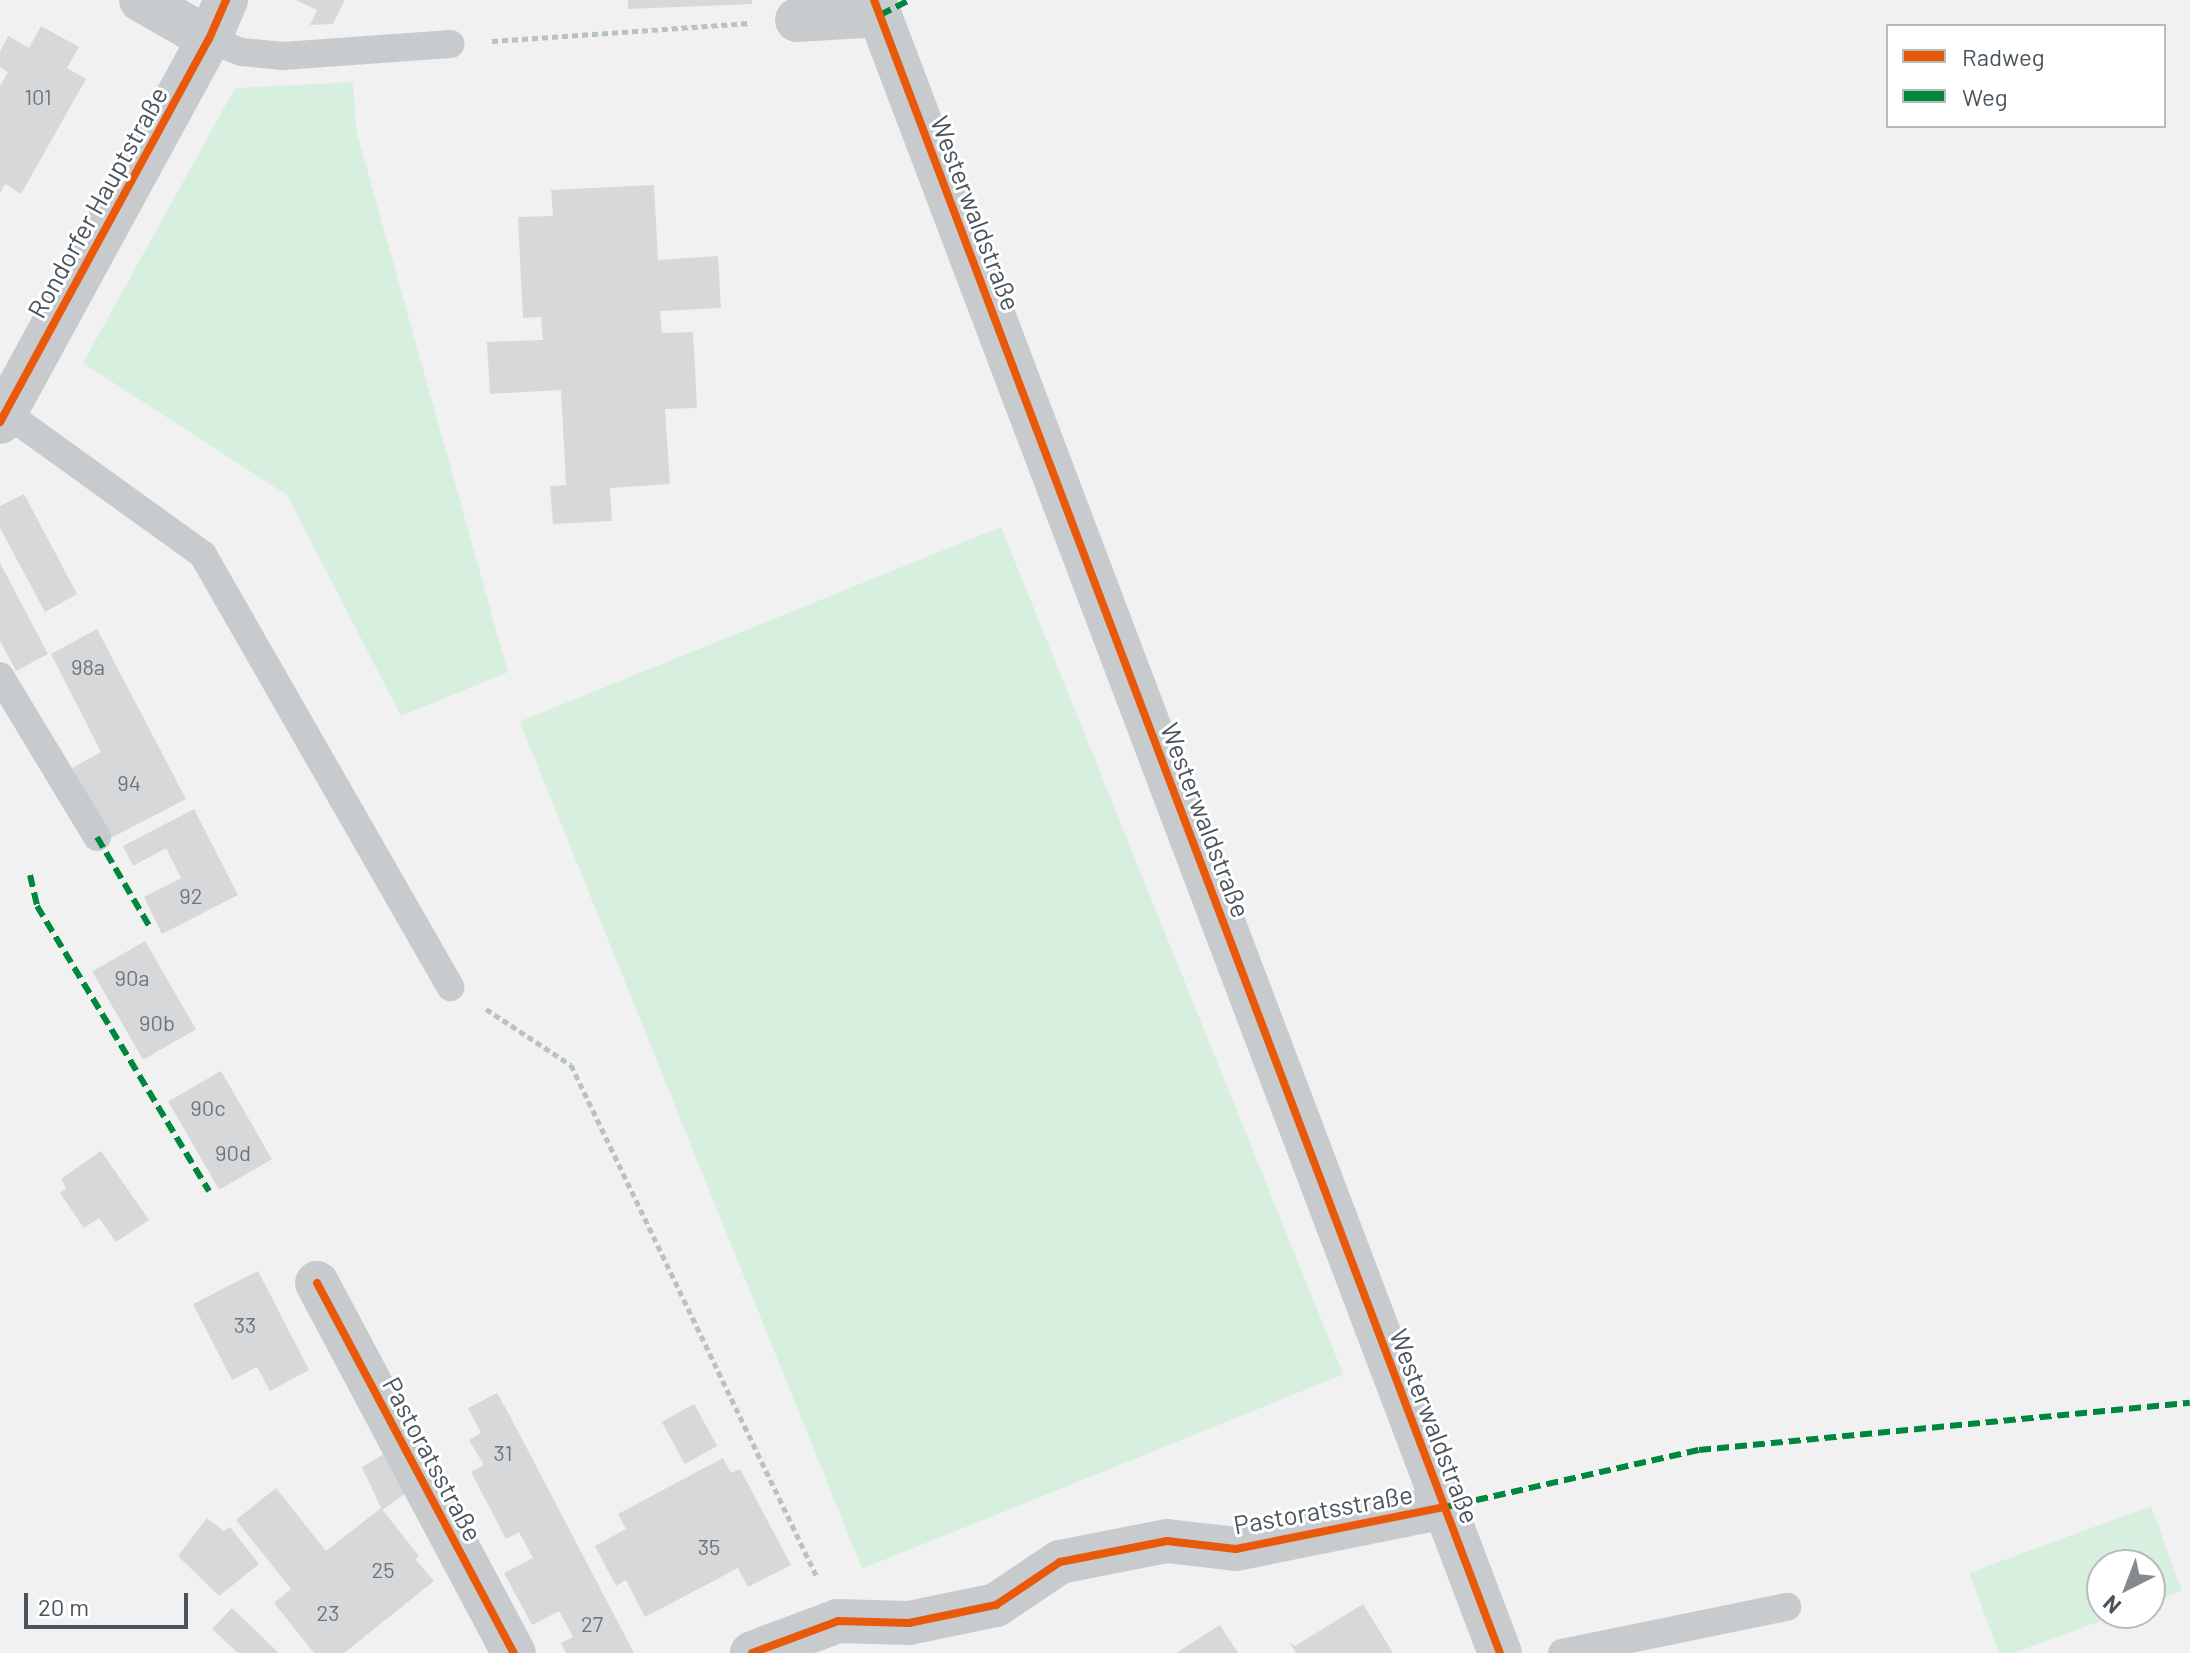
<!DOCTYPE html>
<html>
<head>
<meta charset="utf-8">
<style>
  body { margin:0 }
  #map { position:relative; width:2190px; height:1653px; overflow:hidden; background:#f1f1f1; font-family:Barlow,sans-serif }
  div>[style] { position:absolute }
  .green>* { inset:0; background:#d7efde; transform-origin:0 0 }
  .building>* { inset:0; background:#d7d8d9; transform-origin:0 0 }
  .path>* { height:5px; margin-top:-2.5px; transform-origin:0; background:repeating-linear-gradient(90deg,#b8c3bf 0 6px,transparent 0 10px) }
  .service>* { height:28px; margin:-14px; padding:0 14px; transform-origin:14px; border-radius:14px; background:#c8cbcd }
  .minor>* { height:44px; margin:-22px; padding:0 22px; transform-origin:22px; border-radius:22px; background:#c8cbcd }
  .tertiary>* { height:44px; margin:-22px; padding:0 22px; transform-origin:22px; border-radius:22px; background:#c8cbcd }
  .quiet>* { height:6px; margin-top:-3px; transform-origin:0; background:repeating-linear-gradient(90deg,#00873e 0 12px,transparent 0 18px) }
  .cycleway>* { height:8px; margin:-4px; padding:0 4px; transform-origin:4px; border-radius:4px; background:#e8590c }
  span { translate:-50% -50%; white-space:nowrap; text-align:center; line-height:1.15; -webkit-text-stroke:6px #fff; paint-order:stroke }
  .number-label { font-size:22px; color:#6e767c }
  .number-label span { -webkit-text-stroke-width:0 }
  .street-label { font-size:26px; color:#49545c }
  .legend { position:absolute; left:1886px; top:24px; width:280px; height:104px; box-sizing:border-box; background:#fff; border:2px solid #b6bbbe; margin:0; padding:10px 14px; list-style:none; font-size:24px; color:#49545c }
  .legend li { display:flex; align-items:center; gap:16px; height:40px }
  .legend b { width:40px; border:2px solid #b6bbbe }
  .north { position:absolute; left:2086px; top:1549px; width:80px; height:80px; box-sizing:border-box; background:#fff; border:2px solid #b6bbbe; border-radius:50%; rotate:222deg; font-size:22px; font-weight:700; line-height:32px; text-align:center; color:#49545c }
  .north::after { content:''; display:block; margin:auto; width:28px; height:36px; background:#848b90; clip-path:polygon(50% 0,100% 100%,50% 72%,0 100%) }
  .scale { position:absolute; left:24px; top:1593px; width:164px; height:36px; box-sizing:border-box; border:4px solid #49545c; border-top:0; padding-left:10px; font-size:24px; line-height:28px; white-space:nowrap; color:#49545c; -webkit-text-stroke:6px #fff; paint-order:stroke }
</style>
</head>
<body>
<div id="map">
  <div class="green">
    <div style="clip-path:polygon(353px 82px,356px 130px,508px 672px,401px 716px,287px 495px,83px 363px,235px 88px)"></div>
    <div style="left:1001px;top:527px;width:914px;height:519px;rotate:68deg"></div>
    <div style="clip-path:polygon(2151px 1506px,2182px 1591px,2150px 1603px,2150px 1565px,2102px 1565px,2102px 1613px,2122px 1613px,2014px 1653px,1999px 1653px,1969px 1573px)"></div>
  </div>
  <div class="building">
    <div style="clip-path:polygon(296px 0,345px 0,333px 24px,310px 25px,317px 10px)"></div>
    <div style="clip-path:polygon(628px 0,752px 0,752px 4px,628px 9px)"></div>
    <div style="clip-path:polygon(41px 26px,79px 47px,67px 68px,86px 79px,21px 194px,5px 184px,0 193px,0 86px,8px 72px,0 67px,0 52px,8px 36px,29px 48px)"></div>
    <div style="clip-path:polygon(654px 185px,658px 260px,718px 256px,721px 308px,660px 311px,662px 333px,693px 332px,697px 408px,665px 409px,670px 484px,610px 488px,612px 521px,553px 524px,550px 486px,566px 485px,561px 390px,490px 394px,487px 342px,543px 340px,541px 317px,523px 318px,518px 217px,553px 216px,551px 190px)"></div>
    <div style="clip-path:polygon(24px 494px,77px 594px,45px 612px,0 528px,0 506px)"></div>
    <div style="clip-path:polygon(0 563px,48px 654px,16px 671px,0 641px)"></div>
    <div style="clip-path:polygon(97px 629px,186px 799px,109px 839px,72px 768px,101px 752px,51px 654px)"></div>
    <div style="clip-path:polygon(194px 809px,238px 895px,162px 934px,144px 897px,181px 878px,166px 848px,133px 866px,123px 846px)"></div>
    <div style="left:145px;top:941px;width:102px;height:61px;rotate:60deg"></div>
    <div style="left:221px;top:1071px;width:102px;height:61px;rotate:60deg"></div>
    <div style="clip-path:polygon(101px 1151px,149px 1220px,116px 1242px,99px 1218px,84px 1228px,60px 1193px,66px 1188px,61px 1179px)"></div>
    <div style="clip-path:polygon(258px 1271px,309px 1370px,270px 1391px,257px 1367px,232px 1380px,193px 1304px)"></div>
    <div style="clip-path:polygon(497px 1393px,511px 1418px,634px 1653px,566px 1653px,561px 1643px,573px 1637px,559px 1611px,532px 1625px,504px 1573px,533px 1558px,519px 1532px,506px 1539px,471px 1472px,484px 1465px,469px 1440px,481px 1433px,468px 1408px)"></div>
    <div style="left:694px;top:1404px;width:48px;height:37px;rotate:61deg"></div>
    <div style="clip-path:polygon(384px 1454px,405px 1494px,382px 1510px,362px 1467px)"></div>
    <div style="clip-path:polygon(723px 1458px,731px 1473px,740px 1469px,791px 1565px,748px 1587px,738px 1568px,645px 1617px,626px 1580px,616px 1586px,595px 1546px,626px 1529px,618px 1514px)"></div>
    <div style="clip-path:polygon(276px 1488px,326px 1551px,381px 1508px,419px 1556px,415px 1559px,434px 1581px,344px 1653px,314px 1653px,274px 1603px,291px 1589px,236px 1520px)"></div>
    <div style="clip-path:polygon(207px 1518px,224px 1531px,230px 1527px,259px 1564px,219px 1596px,178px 1556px)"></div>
    <div style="clip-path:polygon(1363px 1604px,1393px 1653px,1296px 1653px,1289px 1642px,1295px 1646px)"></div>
    <div style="clip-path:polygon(232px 1608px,259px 1634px,279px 1653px,238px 1653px,212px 1629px)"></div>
    <div style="clip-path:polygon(1220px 1625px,1238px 1653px,1176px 1653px)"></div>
  </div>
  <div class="path">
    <div style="left:492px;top:41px;width:258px;rotate:-4deg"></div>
    <div style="left:486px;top:1009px;width:102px;rotate:33.4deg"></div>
    <div style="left:571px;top:1065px;width:568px;rotate:64.34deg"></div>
  </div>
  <div class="service">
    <div style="left:209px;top:39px;width:35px;rotate:22deg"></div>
    <div style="left:242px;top:52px;width:41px;rotate:5.6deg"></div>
    <div style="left:283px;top:56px;width:168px;rotate:-4.1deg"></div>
    <div style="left:5px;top:412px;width:244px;rotate:35.8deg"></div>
    <div style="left:203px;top:555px;width:498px;rotate:60.2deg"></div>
    <div style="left:0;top:676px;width:188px;rotate:58.9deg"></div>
    <div style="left:1562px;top:1653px;width:230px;rotate:-11.6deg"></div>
  </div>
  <div class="minor">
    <div style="left:141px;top:0;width:78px;rotate:29.8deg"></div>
    <div style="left:874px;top:0;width:1768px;rotate:69.26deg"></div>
    <div style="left:797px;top:20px;width:83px;rotate:-3.4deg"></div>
    <div style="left:317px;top:1283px;width:419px;rotate:62deg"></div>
    <div style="left:752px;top:1653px;width:92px;rotate:-20.4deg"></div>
    <div style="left:838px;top:1621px;width:71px;rotate:1.6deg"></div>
    <div style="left:909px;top:1623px;width:89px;rotate:-11.7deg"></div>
    <div style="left:996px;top:1605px;width:77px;rotate:-33.9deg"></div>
    <div style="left:1060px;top:1562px;width:109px;rotate:-11.1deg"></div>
    <div style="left:1167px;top:1541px;width:69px;rotate:6.6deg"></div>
    <div style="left:1236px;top:1549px;width:212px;rotate:-11.4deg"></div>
  </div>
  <div class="tertiary">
    <div style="left:0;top:422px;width:436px;rotate:-61.4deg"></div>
    <div style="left:209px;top:39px;width:43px;rotate:-66.4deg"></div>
  </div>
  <div class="quiet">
    <div style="left:880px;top:15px;width:33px;rotate:-27deg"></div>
    <div style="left:97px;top:837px;width:107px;rotate:59.6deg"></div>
    <div style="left:30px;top:875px;width:32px;rotate:77deg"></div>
    <div style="left:37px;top:906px;width:333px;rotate:58.9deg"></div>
    <div style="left:1441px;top:1508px;width:264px;rotate:-12.7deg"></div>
    <div style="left:1699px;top:1450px;width:493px;rotate:-5.5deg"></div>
  </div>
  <div class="cycleway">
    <div style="left:874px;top:0;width:1768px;rotate:69.26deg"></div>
    <div style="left:0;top:422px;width:436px;rotate:-61.4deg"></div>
    <div style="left:209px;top:39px;width:43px;rotate:-66.4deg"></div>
    <div style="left:317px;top:1283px;width:419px;rotate:62deg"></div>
    <div style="left:752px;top:1653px;width:92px;rotate:-20.4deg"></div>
    <div style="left:838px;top:1621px;width:71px;rotate:1.6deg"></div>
    <div style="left:909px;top:1623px;width:89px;rotate:-11.7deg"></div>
    <div style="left:996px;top:1605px;width:77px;rotate:-33.9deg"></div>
    <div style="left:1060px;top:1562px;width:109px;rotate:-11.1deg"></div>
    <div style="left:1167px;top:1541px;width:69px;rotate:6.6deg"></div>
    <div style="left:1236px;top:1549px;width:212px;rotate:-11.4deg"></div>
  </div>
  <div class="number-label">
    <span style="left:38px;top:97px">101</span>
    <span style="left:88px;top:667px">98a</span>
    <span style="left:129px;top:783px">94</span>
    <span style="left:191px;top:896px">92</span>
    <span style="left:132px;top:978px">90a</span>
    <span style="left:157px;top:1023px">90b</span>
    <span style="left:208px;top:1108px">90c</span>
    <span style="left:233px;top:1153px">90d</span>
    <span style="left:245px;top:1325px">33</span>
    <span style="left:503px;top:1453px">31</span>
    <span style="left:709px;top:1547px">35</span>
    <span style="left:383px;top:1570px">25</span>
    <span style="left:328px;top:1613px">23</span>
    <span style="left:592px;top:1624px">27</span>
  </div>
  <div class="street-label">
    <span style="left:97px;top:202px;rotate:-61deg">Rondorfer Hauptstraße</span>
    <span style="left:976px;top:213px;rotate:69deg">Westerwaldstraße</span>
    <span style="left:1206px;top:820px;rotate:69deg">Westerwaldstraße</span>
    <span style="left:1435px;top:1426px;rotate:69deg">Westerwaldstraße</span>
    <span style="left:433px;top:1459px;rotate:62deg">Pastoratsstraße</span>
    <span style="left:1323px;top:1509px;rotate:-10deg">Pastoratsstraße</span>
  </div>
  <ul class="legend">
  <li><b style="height:10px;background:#e8590c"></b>Radweg</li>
  <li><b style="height:10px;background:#00873e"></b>Weg</li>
  </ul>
  <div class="north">N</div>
  <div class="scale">20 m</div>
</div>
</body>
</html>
